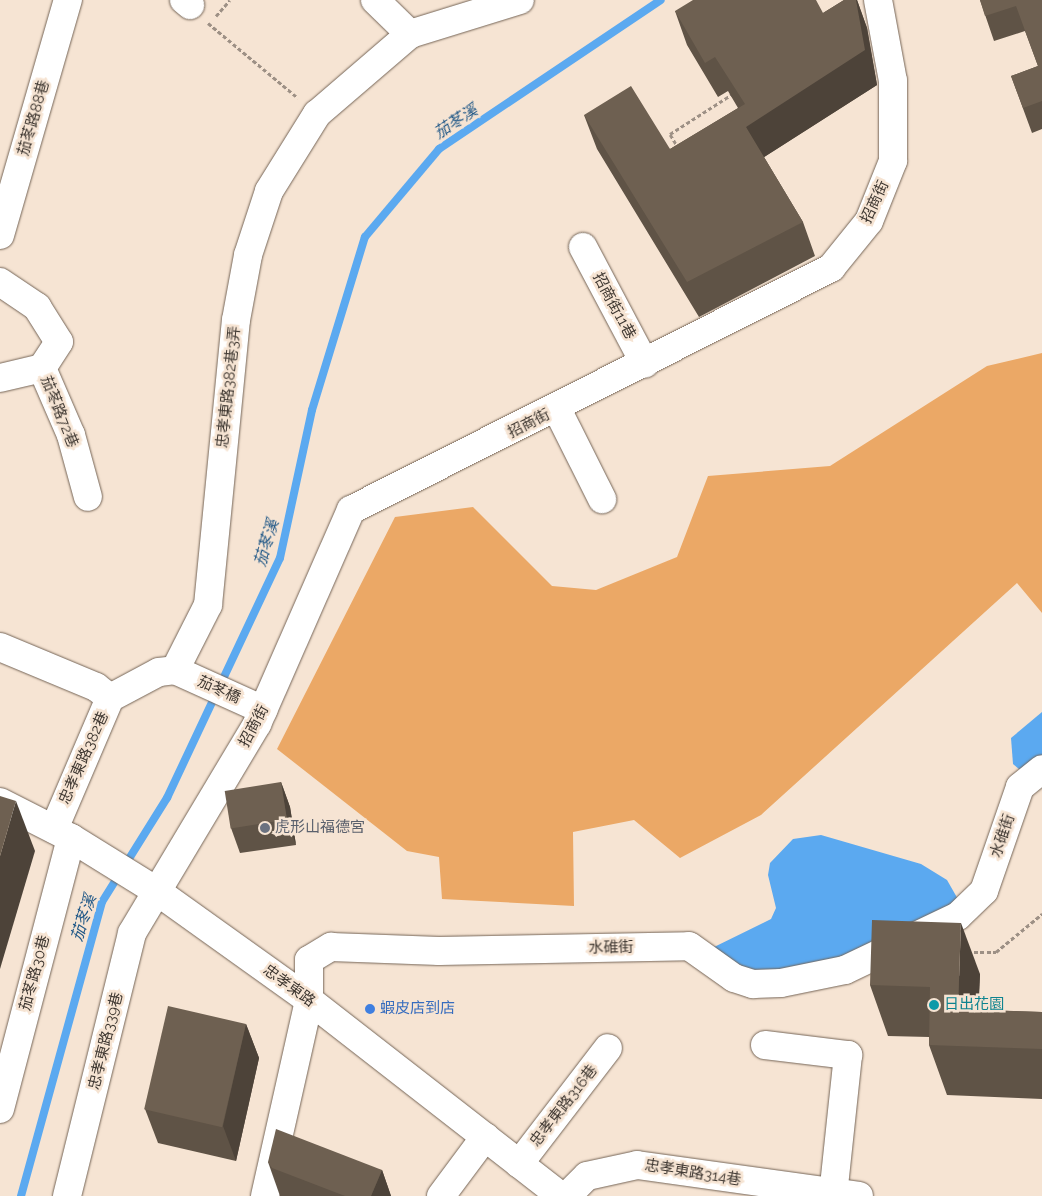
<!DOCTYPE html>
<html>
<head>
<meta charset="utf-8">
<style>
  body { margin:0 }
  #map { position:relative; width:1042px; height:1196px; overflow:hidden; background:#f6e4d3; font-family:Raleway,"Noto Sans TC",sans-serif }
  div>[style] { position:absolute }
  .green>* { inset:0; background:#eba866 }
  .water>* { inset:0; background:#5ba9f0 }
  .stream>* { height:8px; margin:-4px; padding:0 4px; transform-origin:4px; border-radius:4px; background:#5ba9f0 }
  .path>* { height:3px; margin-top:-1.5px; transform-origin:0; background:repeating-linear-gradient(90deg,#9d9085 0 4px,transparent 0 6.5px) }
  .roads { filter:drop-shadow(0 0 1px #756557) drop-shadow(0 0 1px #756557) }
  .minor>* { height:28px; margin:-14px; padding:0 14px; transform-origin:14px; border-radius:14px; background:#fff }
  .wall>* { inset:0; background:#5f5346 }
  .shaded-wall>* { inset:0; background:#4d4339 }
  .building>* { inset:0; background:#6e6051; transform-origin:0 0 }
  .dots>* { width:14px; height:14px; translate:-50% -50%; box-sizing:border-box; border:2px solid #f6e4d3; border-radius:50% }
  span { translate:-50% -50%; white-space:nowrap; text-align:center; line-height:1.15; -webkit-text-stroke:5px #f6e4d3; paint-order:stroke }
  .street-label { font-size:15px; color:#3e3731 }
  .worship-label { font-size:15px; color:#5b616d }
  .left { translate:0 -50%; text-align:left }
  .culture-label { font-size:15px; color:#0d838f }
  .shop-label { font-size:15px; color:#366cbe }
  .water-label { font-size:16px; color:#215887; font-style:italic }
</style>
</head>
<body>
<div id="map">
  <div class="green">
    <div style="clip-path:polygon(1042px 353px,1042px 613px,1017px 583px,761px 815px,680px 858px,634px 820px,573px 832px,574px 906px,442px 899px,439px 857px,407px 851px,277px 749px,395px 517px,473px 507px,552px 586px,596px 590px,677px 557px,708px 476px,830px 466px,987px 366px)"></div>
  </div>
  <div class="water">
    <div style="clip-path:polygon(1042px 712px,1042px 763px,1020px 770px,1013px 764px,1011px 738px)"></div>
    <div style="clip-path:polygon(821px 835px,921px 864px,947px 880px,959px 901px,845px 962px,757px 975px,708px 950px,771px 919px,776px 908px,768px 875px,770px 863px,793px 839px)"></div>
  </div>
  <div class="stream">
    <div style="left:21px;top:1196px;width:305px;rotate:-74.6deg"></div>
    <div style="left:102px;top:902px;width:123px;rotate:-58deg"></div>
    <div style="left:167px;top:798px;width:265px;rotate:-64.8deg"></div>
    <div style="left:280px;top:558px;width:151px;rotate:-77.8deg"></div>
    <div style="left:312px;top:410px;width:181px;rotate:-73deg"></div>
    <div style="left:365px;top:237px;width:115px;rotate:-49.9deg"></div>
    <div style="left:439px;top:149px;width:267px;rotate:-33.9deg"></div>
  </div>
  <div class="path">
    <div style="left:216px;top:16px;width:21px;rotate:-49deg"></div>
    <div style="left:208px;top:23px;width:117px;rotate:39.8deg"></div>
    <div style="left:679px;top:149px;width:17px;rotate:-121deg"></div>
    <div style="left:670px;top:134px;width:76px;rotate:-32.6deg"></div>
    <div style="left:967px;top:952px;width:29px"></div>
    <div style="left:996px;top:952px;width:60px;rotate:-39.6deg"></div>
  </div>
  <div class="roads">
    <div class="minor">
      <div style="left:184px;top:0;width:8px;rotate:40deg"></div>
      <div style="left:375px;top:0;width:49px;rotate:44.2deg"></div>
      <div style="left:0;top:235px;width:245px;rotate:-73.9deg"></div>
      <div style="left:583px;top:247px;width:132px;rotate:62.1deg"></div>
      <div style="left:0;top:282px;width:45px;rotate:34deg"></div>
      <div style="left:37px;top:307px;width:41px;rotate:57.8deg"></div>
      <div style="left:59px;top:342px;width:31px;rotate:123deg"></div>
      <div style="left:0;top:378px;width:43px;rotate:-13.4deg"></div>
      <div style="left:42px;top:368px;width:73px;rotate:66.6deg"></div>
      <div style="left:71px;top:435px;width:64px;rotate:74.7deg"></div>
      <div style="left:557px;top:409px;width:101px;rotate:63.4deg"></div>
      <div style="left:0;top:647px;width:104px;rotate:22.6deg"></div>
      <div style="left:96px;top:687px;width:18px;rotate:38deg"></div>
      <div style="left:175px;top:670px;width:73px;rotate:-63.1deg"></div>
      <div style="left:208px;top:605px;width:286px;rotate:-84.4deg"></div>
      <div style="left:236px;top:320px;width:66px;rotate:-79.5deg"></div>
      <div style="left:248px;top:255px;width:67px;rotate:-71.8deg"></div>
      <div style="left:269px;top:191px;width:91px;rotate:-58.1deg"></div>
      <div style="left:317px;top:114px;width:123px;rotate:-40.7deg"></div>
      <div style="left:410px;top:34px;width:115px;rotate:-17.2deg"></div>
      <div style="left:0;top:802px;width:80px;rotate:26.9deg"></div>
      <div style="left:71px;top:838px;width:102px;rotate:31.8deg"></div>
      <div style="left:158px;top:892px;width:186px;rotate:35.6deg"></div>
      <div style="left:309px;top:1000px;width:319px;rotate:37.9deg"></div>
      <div style="left:54px;top:829px;width:142px;rotate:-66.9deg"></div>
      <div style="left:110px;top:698px;width:55px;rotate:-28deg"></div>
      <div style="left:159px;top:672px;width:16px;rotate:-7deg"></div>
      <div style="left:175px;top:670px;width:97px;rotate:24.4deg"></div>
      <div style="left:765px;top:1045px;width:84px;rotate:6.9deg"></div>
      <div style="left:848px;top:1055px;width:141px;rotate:96.1deg"></div>
      <div style="left:0;top:1109px;width:280px;rotate:-75.3deg"></div>
      <div style="left:519px;top:1164px;width:146px;rotate:-52.5deg"></div>
      <div style="left:67px;top:1196px;width:271px;rotate:-76.1deg"></div>
      <div style="left:132px;top:933px;width:244px;rotate:-59.1deg"></div>
      <div style="left:257px;top:724px;width:234px;rotate:-66.3deg"></div>
      <div style="left:351px;top:510px;width:538px;rotate:-26.76deg"></div>
      <div style="left:831px;top:268px;width:60px;rotate:-51deg"></div>
      <div style="left:869px;top:221px;width:65px;rotate:-68.2deg"></div>
      <div style="left:893px;top:161px;width:80px;rotate:-90deg"></div>
      <div style="left:893px;top:81px;width:82px;rotate:-100.5deg"></div>
      <div style="left:265px;top:1196px;width:201px;rotate:-77.3deg"></div>
      <div style="left:309px;top:1000px;width:40px;rotate:-90deg"></div>
      <div style="left:309px;top:960px;width:26px;rotate:-31deg"></div>
      <div style="left:331px;top:947px;width:108px;rotate:2.1deg"></div>
      <div style="left:439px;top:951px;width:250px;rotate:-1.1deg"></div>
      <div style="left:689px;top:946px;width:55px;rotate:35.4deg"></div>
      <div style="left:734px;top:978px;width:20px;rotate:18deg"></div>
      <div style="left:753px;top:984px;width:28px;rotate:-2deg"></div>
      <div style="left:781px;top:983px;width:65px;rotate:-11.5deg"></div>
      <div style="left:845px;top:970px;width:125px;rotate:-25.5deg"></div>
      <div style="left:958px;top:916px;width:36px;rotate:-44deg"></div>
      <div style="left:984px;top:891px;width:110px;rotate:-70.9deg"></div>
      <div style="left:1020px;top:787px;width:28px;rotate:-39deg"></div>
      <div style="left:441px;top:1196px;width:74px;rotate:-53.3deg"></div>
      <div style="left:567px;top:1196px;width:28px;rotate:-45deg"></div>
      <div style="left:587px;top:1176px;width:51px;rotate:-12.4deg"></div>
      <div style="left:637px;top:1165px;width:224px;rotate:7.9deg"></div>
    </div>
  </div>
  <div class="wall">
    <div style="clip-path:polygon(844px 0,857px 0,867px 28px,877px 85px,764px 157px,803px 222px,815px 256px,699px 317px,597px 149px,584px 115px,670px 149px,738px 108px,728px 91px,718px 97px,687px 45px,675px 11px,823px 13px)"></div>
    <div style="clip-path:polygon(980px 0,1042px 0,1042px 129px,1032px 133px,1011px 76px,1038px 66px,1025px 31px,994px 41px)"></div>
    <div style="clip-path:polygon(281px 782px,290px 807px,296px 845px,240px 853px,231px 828px)"></div>
    <div style="clip-path:polygon(980px 974px,978px 1010px,1042px 1012px,1042px 1099px,947px 1095px,929px 1045px,929px 1037px,888px 1036px,870px 985px)"></div>
    <div style="clip-path:polygon(246px 1024px,259px 1058px,236px 1161px,158px 1143px,145px 1109px)"></div>
    <div style="clip-path:polygon(268px 1162px,382px 1170px,391px 1196px,280px 1196px)"></div>
  </div>
  <div class="shaded-wall">
    <div style="clip-path:polygon(856px 0,857px 0,867px 28px,877px 85px,758px 161px,746px 127px)"></div>
    <div style="clip-path:polygon(281px 782px,290px 807px,296px 845px,287px 820px)"></div>
    <div style="clip-path:polygon(16px 801px,35px 851px,0 969px,0 856px)"></div>
    <div style="clip-path:polygon(961px 923px,980px 974px,977px 1047px,958px 1009px)"></div>
    <div style="clip-path:polygon(246px 1024px,259px 1058px,236px 1161px,223px 1126px)"></div>
    <div style="clip-path:polygon(382px 1170px,391px 1196px,371px 1196px)"></div>
  </div>
  <div class="building">
    <div style="clip-path:polygon(693px 0,816px 0,823px 13px,844px 0,856px 0,865px 50px,746px 127px,803px 222px,687px 282px,584px 115px,631px 86px,670px 149px,745px 104px,715px 57px,705px 63px,675px 11px)"></div>
    <div style="clip-path:polygon(980px 0,1042px 0,1042px 101px,1023px 108px,1011px 76px,1038px 66px,1016px 6px,985px 16px)"></div>
    <div style="left:281px;top:782px;width:38px;height:57px;rotate:81deg"></div>
    <div style="clip-path:polygon(0 796px,16px 801px,0 856px)"></div>
    <div style="clip-path:polygon(872px 920px,961px 923px,958px 1009px,1042px 1012px,1042px 1049px,929px 1045px,930px 987px,870px 985px)"></div>
    <div style="left:168px;top:1006px;width:80px;height:106px;rotate:13deg"></div>
    <div style="clip-path:polygon(276px 1129px,382px 1170px,371px 1196px,345px 1196px,272px 1168px,268px 1162px)"></div>
  </div>
  <div class="dots">
    <div style="left:265px;top:828px;background:#6b7280"></div>
    <div style="left:934px;top:1005px;background:#0f9aa8"></div>
    <div style="left:370px;top:1009px;background:#3f7fe0"></div>
  </div>
  <div class="street-label">
    <span style="left:34px;top:118px;rotate:-74deg">茄苳路88巷</span>
    <span style="left:875px;top:202px;rotate:-65deg">招商街</span>
    <span style="left:614px;top:306px;rotate:62deg">招商街11巷</span>
    <span style="left:229px;top:387px;rotate:-84deg">忠孝東路382巷3弄</span>
    <span style="left:59px;top:412px;rotate:68deg">茄苳路72巷</span>
    <span style="left:529px;top:424px;rotate:-27deg">招商街</span>
    <span style="left:219px;top:690px;rotate:24deg">茄苳橋</span>
    <span style="left:254px;top:726px;rotate:-62deg">招商街</span>
    <span style="left:84px;top:758px;rotate:-66deg">忠孝東路382巷</span>
    <span style="left:1003px;top:836px;rotate:-71deg">水碓街</span>
    <span style="left:611px;top:948px;rotate:-1deg">水碓街</span>
    <span style="left:35px;top:973px;rotate:-75deg">茄苳路30巷</span>
    <span style="left:289px;top:986px;rotate:36deg">忠孝東路</span>
    <span style="left:106px;top:1041px;rotate:-76deg">忠孝東路339巷</span>
    <span style="left:564px;top:1106px;rotate:-52deg">忠孝東路316巷</span>
    <span style="left:693px;top:1173px;rotate:9deg">忠孝東路314巷</span>
  </div>
  <div class="worship-label">
    <span class="left" style="left:275px;top:828px">虎形山福德宮</span>
  </div>
  <div class="culture-label">
    <span class="left" style="left:944px;top:1005px">日出花園</span>
  </div>
  <div class="shop-label">
    <span class="left" style="left:380px;top:1009px">蝦皮店到店</span>
  </div>
  <div class="water-label">
    <span style="left:456px;top:122px;rotate:-33deg">茄苳溪</span>
    <span style="left:267px;top:543px;rotate:-73deg">茄苳溪</span>
    <span style="left:84px;top:918px;rotate:-72deg">茄苳溪</span>
  </div>
</div>
</body>
</html>
